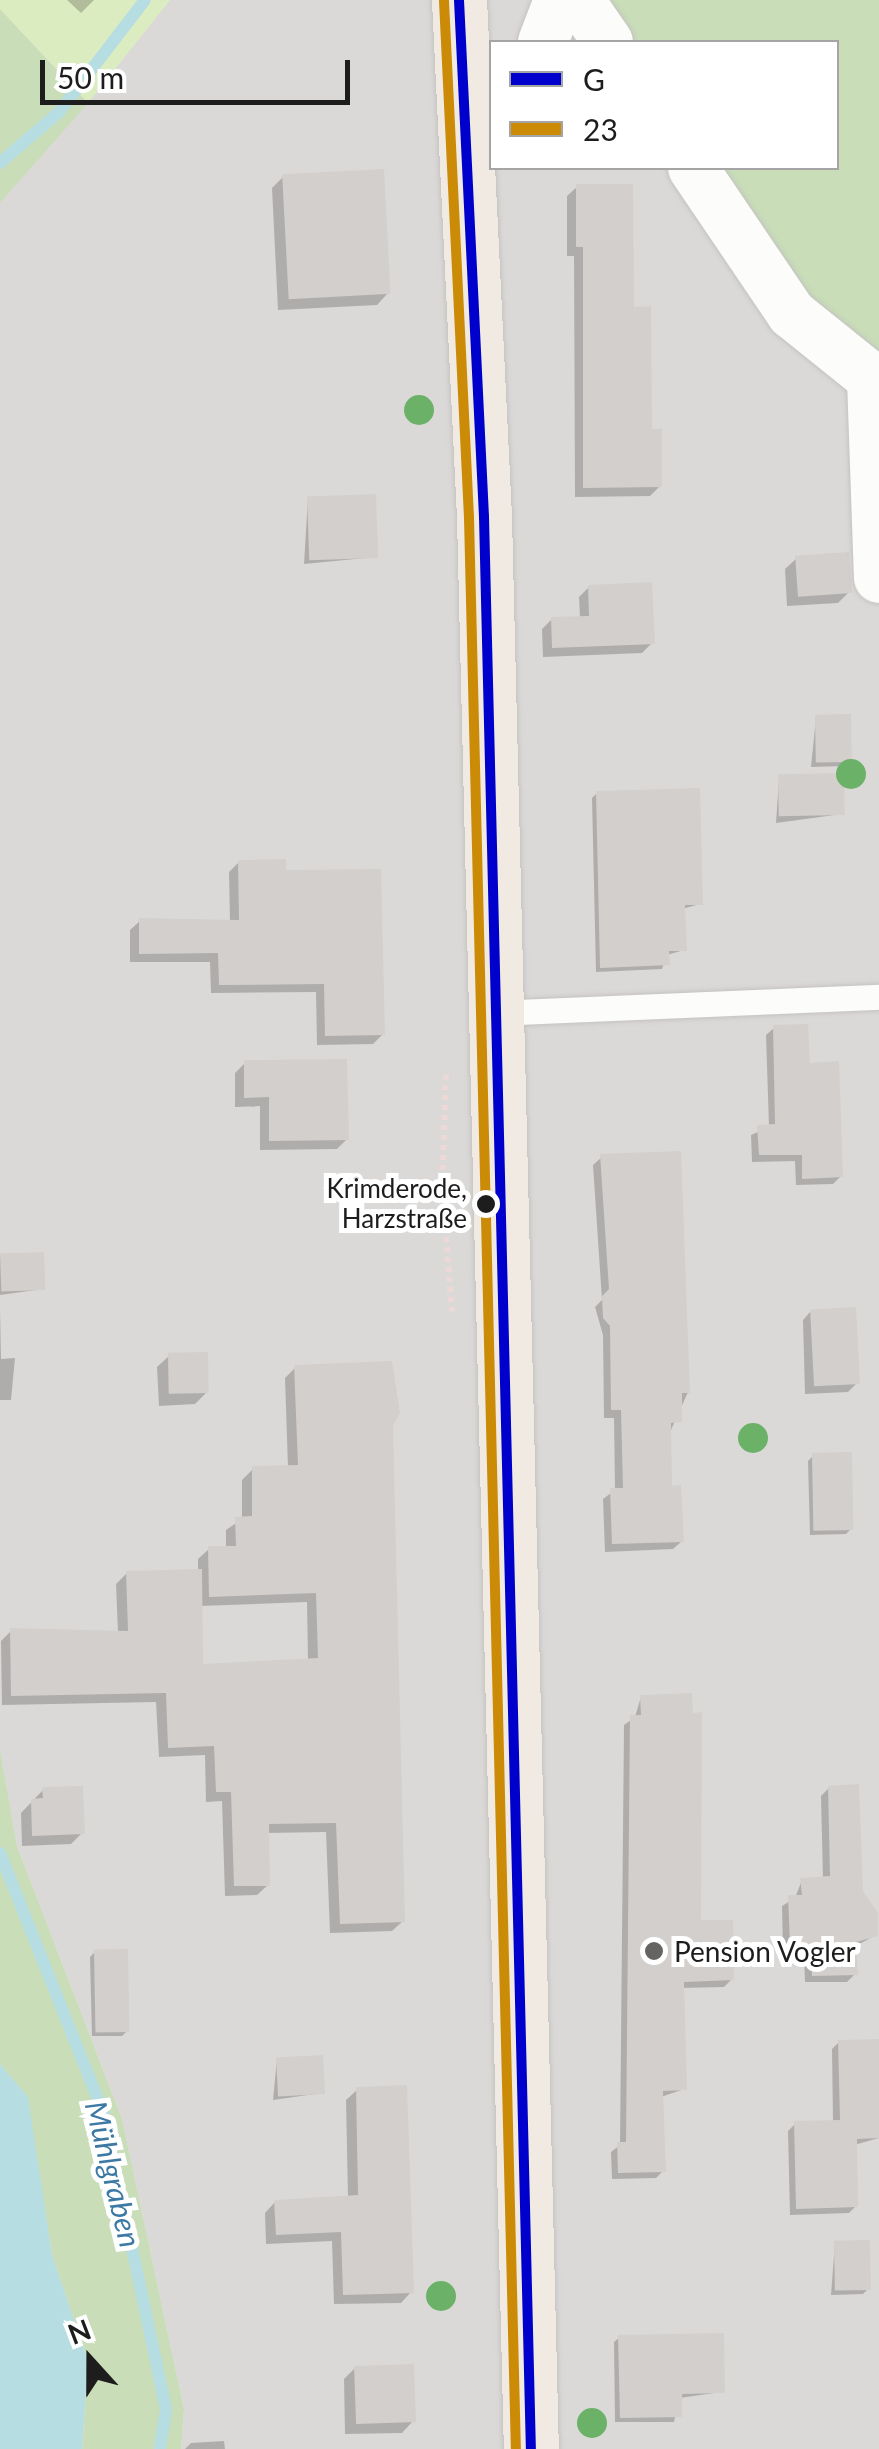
<!DOCTYPE html>
<html>
<head>
<meta charset="utf-8">
<style>
  body { margin:0 }
  #map { position:relative; width:879px; height:2449px; overflow:hidden; background:#ece9e5; font-family:Lato,sans-serif }
  div>[style] { position:absolute }
  .residential>* { inset:0; background:#dbd9d7 }
  .grass>* { inset:0; background:#dcecc1 }
  .forest>* { inset:0; background:#c8ddb8 }
  .parking>* { inset:0; background:#dad9d7; transform-origin:0 0 }
  .water>* { inset:0; background:#b5dde2 }
  .shadow>* { inset:0; background:#0003 }
  .stream>* { height:12px; margin:-6px; padding:0 6px; transform-origin:6px; border-radius:6px; background:#b5dde2 }
  .building>* { inset:0; background:#d3cfcc; transform-origin:0 0 }
  .path>* { height:6px; margin-top:-3px; transform-origin:0; background:repeating-linear-gradient(90deg,#ebd8d7 0 5px,transparent 0 10px) }
  .roads { filter:drop-shadow(0 0 2px #c4c3c1) drop-shadow(0 0 2px #c4c3c1) }
  .service>* { height:25px; margin:-12.5px; padding:0 12.5px; transform-origin:12.5px; border-radius:12.5px; background:#fcfcfb }
  .minor>* { height:50px; margin:-25px; padding:0 25px; transform-origin:25px; border-radius:25px; background:#fcfcfb }
  .primary>* { height:55px; margin:-27.5px; padding:0 27.5px; transform-origin:27.5px; border-radius:27.5px; background:#f0eae3 }
  .bus-1>* { height:10px; margin:-5px; padding:0 5px; transform-origin:5px; border-radius:5px; background:#0000cd }
  .bus-2>* { height:10px; margin:-5px; padding:0 5px; transform-origin:5px; border-radius:5px; background:#cb8b06 }
  .trees>* { width:30px; height:30px; margin:-15px; border-radius:50%; background:#6bb268 }
  .dots>* { width:28px; height:28px; translate:-50% -50%; box-sizing:border-box; border:5px solid #fff; border-radius:50% }
  span { translate:-50% -50%; white-space:nowrap; text-align:center; line-height:1.15; -webkit-text-stroke:10px #fff; paint-order:stroke }
  .bus-label { font-size:26px; color:#1d1d1d }
  .right { translate:-100% -50%; text-align:right }
  .poi-label { font-size:28px; color:#1d1d1d }
  .left { translate:0 -50%; text-align:left }
  .water-label { font-size:30px; color:#3c79a5; font-style:italic }
  .legend { position:absolute; left:489px; top:40px; width:350px; height:130px; box-sizing:border-box; background:#fff; border:2px solid #a5a5a5; margin:0; padding:12px 18px; list-style:none; font-size:30px; color:#1d1d1d }
  .legend li { display:flex; align-items:center; gap:20px; height:50px }
  .legend b { width:50px; border:2px solid #a5a5a5 }
  .north { position:absolute; left:40px; top:2309px; width:100px; height:100px; -webkit-text-stroke:8px #fff; paint-order:stroke; rotate:339deg; font-size:28px; font-weight:700; line-height:40px; text-align:center; color:#1d1d1d }
  .north::after { content:''; display:block; margin:auto; width:35px; height:45px; background:#1d1d1d; clip-path:polygon(50% 0,100% 100%,50% 72%,0 100%) }
  .scale { position:absolute; left:40px; top:60px; width:310px; height:45px; box-sizing:border-box; border:5px solid #1d1d1d; border-top:0; padding-left:12px; font-size:30px; line-height:35px; white-space:nowrap; color:#1d1d1d; -webkit-text-stroke:8px #fff; paint-order:stroke }
</style>
</head>
<body>
<div id="map">
  <div class="residential">
    <div style="clip-path:polygon(170px 0,606px 0,634px 42px,492px 42px,492px 168px,716px 168px,879px 357px,879px 2449px,181px 2449px,184px 2409px,122px 2119px,17px 1846px,0 1749px,0 203px)"></div>
  </div>
  <div class="grass">
    <div style="clip-path:polygon(0 0,170px 0,88px 103px,0 9px)"></div>
  </div>
  <div class="forest">
    <div style="clip-path:polygon(606px 0,879px 0,879px 357px,801px 297px,716px 168px,836px 168px,836px 42px,634px 42px)"></div>
    <div style="clip-path:polygon(0 9px,88px 103px,0 203px)"></div>
    <div style="clip-path:polygon(0 1749px,17px 1846px,122px 2119px,184px 2409px,181px 2449px,82px 2449px,88px 2361px,52px 2255px,27px 2097px,0 2064px)"></div>
  </div>
  <div class="parking">
    <div style="left:387px;top:341px;width:96px;height:82px;rotate:85deg"></div>
    <div style="left:575px;top:1907px;width:42px;height:99px"></div>
  </div>
  <div class="water">
    <div style="clip-path:polygon(0 2064px,28px 2097px,52px 2255px,88px 2361px,82px 2449px,0 2449px)"></div>
  </div>
  <div class="shadow">
    <div style="clip-path:polygon(67px 0,94px 0,81px 13px)"></div>
    <div style="clip-path:polygon(283px 177px,388px 293px,377px 305px,278px 310px,272px 188px)"></div>
    <div style="clip-path:polygon(577px 187px,631px 309px,660px 486px,650px 496px,575px 497px,574px 256px,567px 256px,567px 196px)"></div>
    <div style="clip-path:polygon(308px 498px,376px 557px,304px 564px)"></div>
    <div style="clip-path:polygon(797px 558px,849px 592px,838px 603px,787px 606px,785px 569px)"></div>
    <div style="clip-path:polygon(589px 587px,652px 643px,642px 653px,543px 657px,542px 629px,552px 619px,580px 618px,579px 597px)"></div>
    <div style="clip-path:polygon(816px 718px,849px 761px,844px 766px,811px 767px)"></div>
    <div style="clip-path:polygon(779px 778px,842px 814px,776px 823px)"></div>
    <div style="clip-path:polygon(597px 793px,700px 904px,682px 909px,684px 950px,667px 955px,662px 969px,596px 972px,592px 798px)"></div>
    <div style="clip-path:polygon(239px 862px,283px 873px,383px 1034px,373px 1044px,317px 1045px,316px 992px,211px 993px,210px 962px,130px 962px,130px 930px,140px 921px,230px 922px,229px 872px)"></div>
    <div style="clip-path:polygon(774px 1028px,807px 1065px,841px 1176px,833px 1184px,796px 1185px,795px 1161px,752px 1162px,751px 1135px,769px 1127px,766px 1035px)"></div>
    <div style="clip-path:polygon(245px 1063px,347px 1139px,337px 1149px,260px 1150px,260px 1106px,235px 1107px,235px 1073px)"></div>
    <div style="clip-path:polygon(602px 1157px,688px 1392px,671px 1430px,669px 1488px,682px 1541px,673px 1549px,605px 1552px,603px 1499px,615px 1490px,614px 1418px,604px 1418px,603px 1335px,595px 1307px,602px 1300px,593px 1165px)"></div>
    <div style="clip-path:polygon(0 1255px,43px 1289px,0 1295px)"></div>
    <div style="clip-path:polygon(0 1308px,1px 1359px,15px 1358px,11px 1400px,0 1400px)"></div>
    <div style="clip-path:polygon(811px 1311px,857px 1383px,848px 1392px,805px 1394px,803px 1320px)"></div>
    <div style="clip-path:polygon(169px 1356px,207px 1392px,195px 1404px,159px 1406px,157px 1367px)"></div>
    <div style="clip-path:polygon(evenodd,295px 1368px,391px 1425px,403px 1921px,392px 1931px,330px 1933px,326px 1832px,266px 1833px,268px 1885px,257px 1895px,225px 1896px,222px 1801px,206px 1802px,205px 1755px,159px 1757px,156px 1702px,2px 1705px,1px 1641px,11px 1631px,118px 1633px,116px 1584px,127px 1573px,198px 1572px,198px 1559px,209px 1549px,226px 1549px,226px 1530px,242px 1519px,242px 1480px,253px 1469px,288px 1468px,285px 1378px,295px 1368px,307px 1602px,308px 1661px,200px 1666px,200px 1606px,307px 1602px)"></div>
    <div style="clip-path:polygon(813px 1456px,851px 1529px,846px 1534px,810px 1535px,808px 1461px)"></div>
    <div style="clip-path:polygon(641px 1697px,698px 1923px,732px 1979px,724px 1987px,681px 1988px,684px 2089px,661px 2097px,663px 2171px,656px 2178px,612px 2179px,611px 2152px,620px 2145px,624px 1725px,635px 1717px)"></div>
    <div style="clip-path:polygon(829px 1788px,876px 1935px,854px 1947px,855px 1974px,847px 1982px,805px 1982px,804px 1955px,783px 1952px,782px 1906px,795px 1898px,802px 1880px,823px 1879px,821px 1796px)"></div>
    <div style="clip-path:polygon(43px 1790px,82px 1833px,71px 1844px,22px 1846px,21px 1813px)"></div>
    <div style="clip-path:polygon(95px 1952px,127px 2031px,122px 2036px,92px 2036px,90px 1957px)"></div>
    <div style="clip-path:polygon(878px 2041px,879px 2138px,854px 2145px,856px 2206px,849px 2213px,790px 2215px,788px 2131px,795px 2124px,833px 2123px,832px 2049px,839px 2042px)"></div>
    <div style="clip-path:polygon(277px 2059px,322px 2093px,273px 2100px)"></div>
    <div style="clip-path:polygon(357px 2090px,411px 2292px,401px 2303px,334px 2304px,332px 2241px,266px 2244px,265px 2213px,275px 2202px,348px 2198px,346px 2100px)"></div>
    <div style="clip-path:polygon(835px 2243px,868px 2289px,863px 2294px,831px 2295px)"></div>
    <div style="clip-path:polygon(620px 2337px,722px 2392px,679px 2398px,674px 2422px,615px 2422px,614px 2342px)"></div>
    <div style="clip-path:polygon(355px 2368px,413px 2421px,402px 2433px,345px 2434px,344px 2379px)"></div>
    <div style="clip-path:polygon(224px 2441px,225px 2449px,185px 2449px,191px 2443px)"></div>
  </div>
  <div class="stream">
    <div style="left:0;top:163px;width:78px;rotate:-40.8deg"></div>
    <div style="left:59px;top:112px;width:141px;rotate:-52.5deg"></div>
    <div style="left:0;top:1853px;width:282px;rotate:68.3deg"></div>
    <div style="left:104px;top:2115px;width:301px;rotate:78.1deg"></div>
    <div style="left:166px;top:2410px;width:39px;rotate:99deg"></div>
  </div>
  <div class="building">
    <div style="left:384px;top:169px;width:125px;height:102px;rotate:87deg"></div>
    <div style="clip-path:polygon(576px 184px,633px 184px,634px 307px,651px 306px,652px 429px,662px 429px,662px 487px,583px 488px,583px 247px,576px 247px)"></div>
    <div style="left:376px;top:494px;width:64px;height:69px;rotate:88deg"></div>
    <div style="left:849px;top:552px;width:41px;height:54px;rotate:86deg"></div>
    <div style="clip-path:polygon(652px 582px,655px 644px,552px 648px,551px 617px,589px 616px,588px 585px)"></div>
    <div style="left:851px;top:714px;width:48px;height:36px;rotate:89deg"></div>
    <div style="left:844px;top:773px;width:42px;height:66px;rotate:89deg"></div>
    <div style="clip-path:polygon(700px 788px,703px 905px,685px 905px,687px 951px,669px 951px,670px 965px,600px 968px,596px 791px)"></div>
    <div style="clip-path:polygon(286px 859px,286px 870px,381px 869px,385px 1035px,325px 1036px,324px 984px,219px 985px,218px 953px,139px 954px,139px 918px,239px 920px,238px 860px)"></div>
    <div style="clip-path:polygon(808px 1024px,810px 1063px,839px 1061px,843px 1177px,802px 1179px,802px 1155px,759px 1155px,757px 1125px,775px 1124px,773px 1025px)"></div>
    <div style="clip-path:polygon(347px 1059px,349px 1140px,269px 1141px,269px 1097px,244px 1098px,244px 1060px)"></div>
    <div style="clip-path:polygon(681px 1151px,690px 1393px,682px 1393px,682px 1422px,671px 1423px,672px 1486px,681px 1485px,684px 1542px,612px 1544px,610px 1488px,623px 1488px,621px 1410px,611px 1410px,610px 1326px,603px 1318px,602px 1296px,609px 1289px,600px 1154px)"></div>
    <div style="left:44px;top:1252px;width:38px;height:44px;rotate:88deg"></div>
    <div style="left:856px;top:1307px;width:77px;height:46px;rotate:87deg"></div>
    <div style="left:208px;top:1352px;width:41px;height:40px;rotate:89deg"></div>
    <div style="clip-path:polygon(392px 1361px,400px 1413px,393px 1426px,405px 1922px,340px 1924px,336px 1823px,269px 1824px,270px 1886px,234px 1886px,231px 1792px,216px 1792px,214px 1746px,168px 1748px,166px 1693px,11px 1696px,10px 1628px,128px 1631px,126px 1571px,202px 1569px,203px 1664px,318px 1658px,316px 1593px,209px 1597px,208px 1546px,236px 1546px,235px 1517px,252px 1516px,252px 1466px,298px 1465px,294px 1365px)"></div>
    <div style="left:852px;top:1452px;width:78px;height:40px;rotate:89deg"></div>
    <div style="clip-path:polygon(692px 1693px,693px 1713px,702px 1712px,701px 1920px,733px 1920px,734px 1980px,684px 1982px,687px 2090px,663px 2091px,666px 2172px,618px 2173px,617px 2142px,626px 2142px,630px 1715px,641px 1715px,640px 1695px)"></div>
    <div style="clip-path:polygon(859px 1784px,863px 1891px,878px 1913px,878px 1936px,856px 1942px,858px 1975px,812px 1976px,811px 1948px,790px 1945px,788px 1895px,802px 1895px,800px 1878px,830px 1876px,828px 1786px)"></div>
    <div style="clip-path:polygon(83px 1786px,85px 1834px,32px 1836px,31px 1799px,43px 1798px,42px 1787px)"></div>
    <div style="left:128px;top:1949px;width:83px;height:34px;rotate:89deg"></div>
    <div style="clip-path:polygon(879px 2039px,879px 2138px,857px 2139px,858px 2207px,796px 2209px,794px 2121px,840px 2120px,838px 2040px)"></div>
    <div style="left:323px;top:2055px;width:39px;height:47px;rotate:87deg"></div>
    <div style="clip-path:polygon(407px 2085px,414px 2293px,343px 2295px,341px 2232px,276px 2235px,274px 2200px,358px 2195px,356px 2087px)"></div>
    <div style="left:870px;top:2240px;width:50px;height:36px;rotate:89deg"></div>
    <div style="clip-path:polygon(724px 2333px,725px 2393px,682px 2394px,682px 2417px,620px 2418px,618px 2335px)"></div>
    <div style="left:414px;top:2364px;width:58px;height:60px;rotate:88deg"></div>
  </div>
  <div class="path">
    <div style="left:446px;top:1075px;width:112px;rotate:92deg"></div>
    <div style="left:442px;top:1187px;width:125px;rotate:85.4deg"></div>
  </div>
  <div class="roads">
    <div class="service">
      <div style="left:494px;top:1013px;width:385px;rotate:-2.4deg"></div>
    </div>
    <div class="minor">
      <div style="left:579px;top:0;width:51px;rotate:55.4deg"></div>
      <div style="left:543px;top:42px;width:45px;rotate:-69.1deg"></div>
      <div style="left:693px;top:168px;width:176px;rotate:55.9deg"></div>
      <div style="left:792px;top:314px;width:112px;rotate:38.8deg"></div>
      <div style="left:872px;top:379px;width:199px;rotate:88deg"></div>
    </div>
    <div class="primary">
      <div style="left:459px;top:0;width:518px;rotate:87.23deg"></div>
      <div style="left:484px;top:517px;width:1933px;rotate:88.61deg"></div>
    </div>
  </div>
  <div class="bus-1">
    <div style="left:459px;top:0;width:518px;rotate:87.23deg"></div>
    <div style="left:484px;top:517px;width:1933px;rotate:88.61deg"></div>
  </div>
  <div class="bus-2">
    <div style="left:444px;top:1px;width:518px;rotate:87.23deg"></div>
    <div style="left:469px;top:518px;width:1932px;rotate:88.61deg"></div>
  </div>
  <div class="trees">
    <div style="left:419px;top:410px"></div>
    <div style="left:851px;top:774px"></div>
    <div style="left:753px;top:1438px"></div>
    <div style="left:441px;top:2296px"></div>
    <div style="left:592px;top:2423px"></div>
  </div>
  <div class="dots">
    <div style="left:486px;top:1204px;background:#1d1d1d"></div>
    <div style="left:654px;top:1951px;background:#656463"></div>
  </div>
  <div class="bus-label">
    <span class="right" style="left:467px;top:1204px">Krimderode,<br>Harzstraße</span>
  </div>
  <div class="poi-label">
    <span class="left" style="left:674px;top:1951px">Pension Vogler</span>
  </div>
  <div class="water-label">
    <span style="left:114px;top:2174px;rotate:76deg">Mühlgraben</span>
  </div>
  <ul class="legend">
  <li><b style="height:12px;background:#0000cd"></b>G</li>
  <li><b style="height:12px;background:#cb8b06"></b>23</li>
  </ul>
  <div class="north">N</div>
  <div class="scale">50 m</div>
</div>
</body>
</html>
